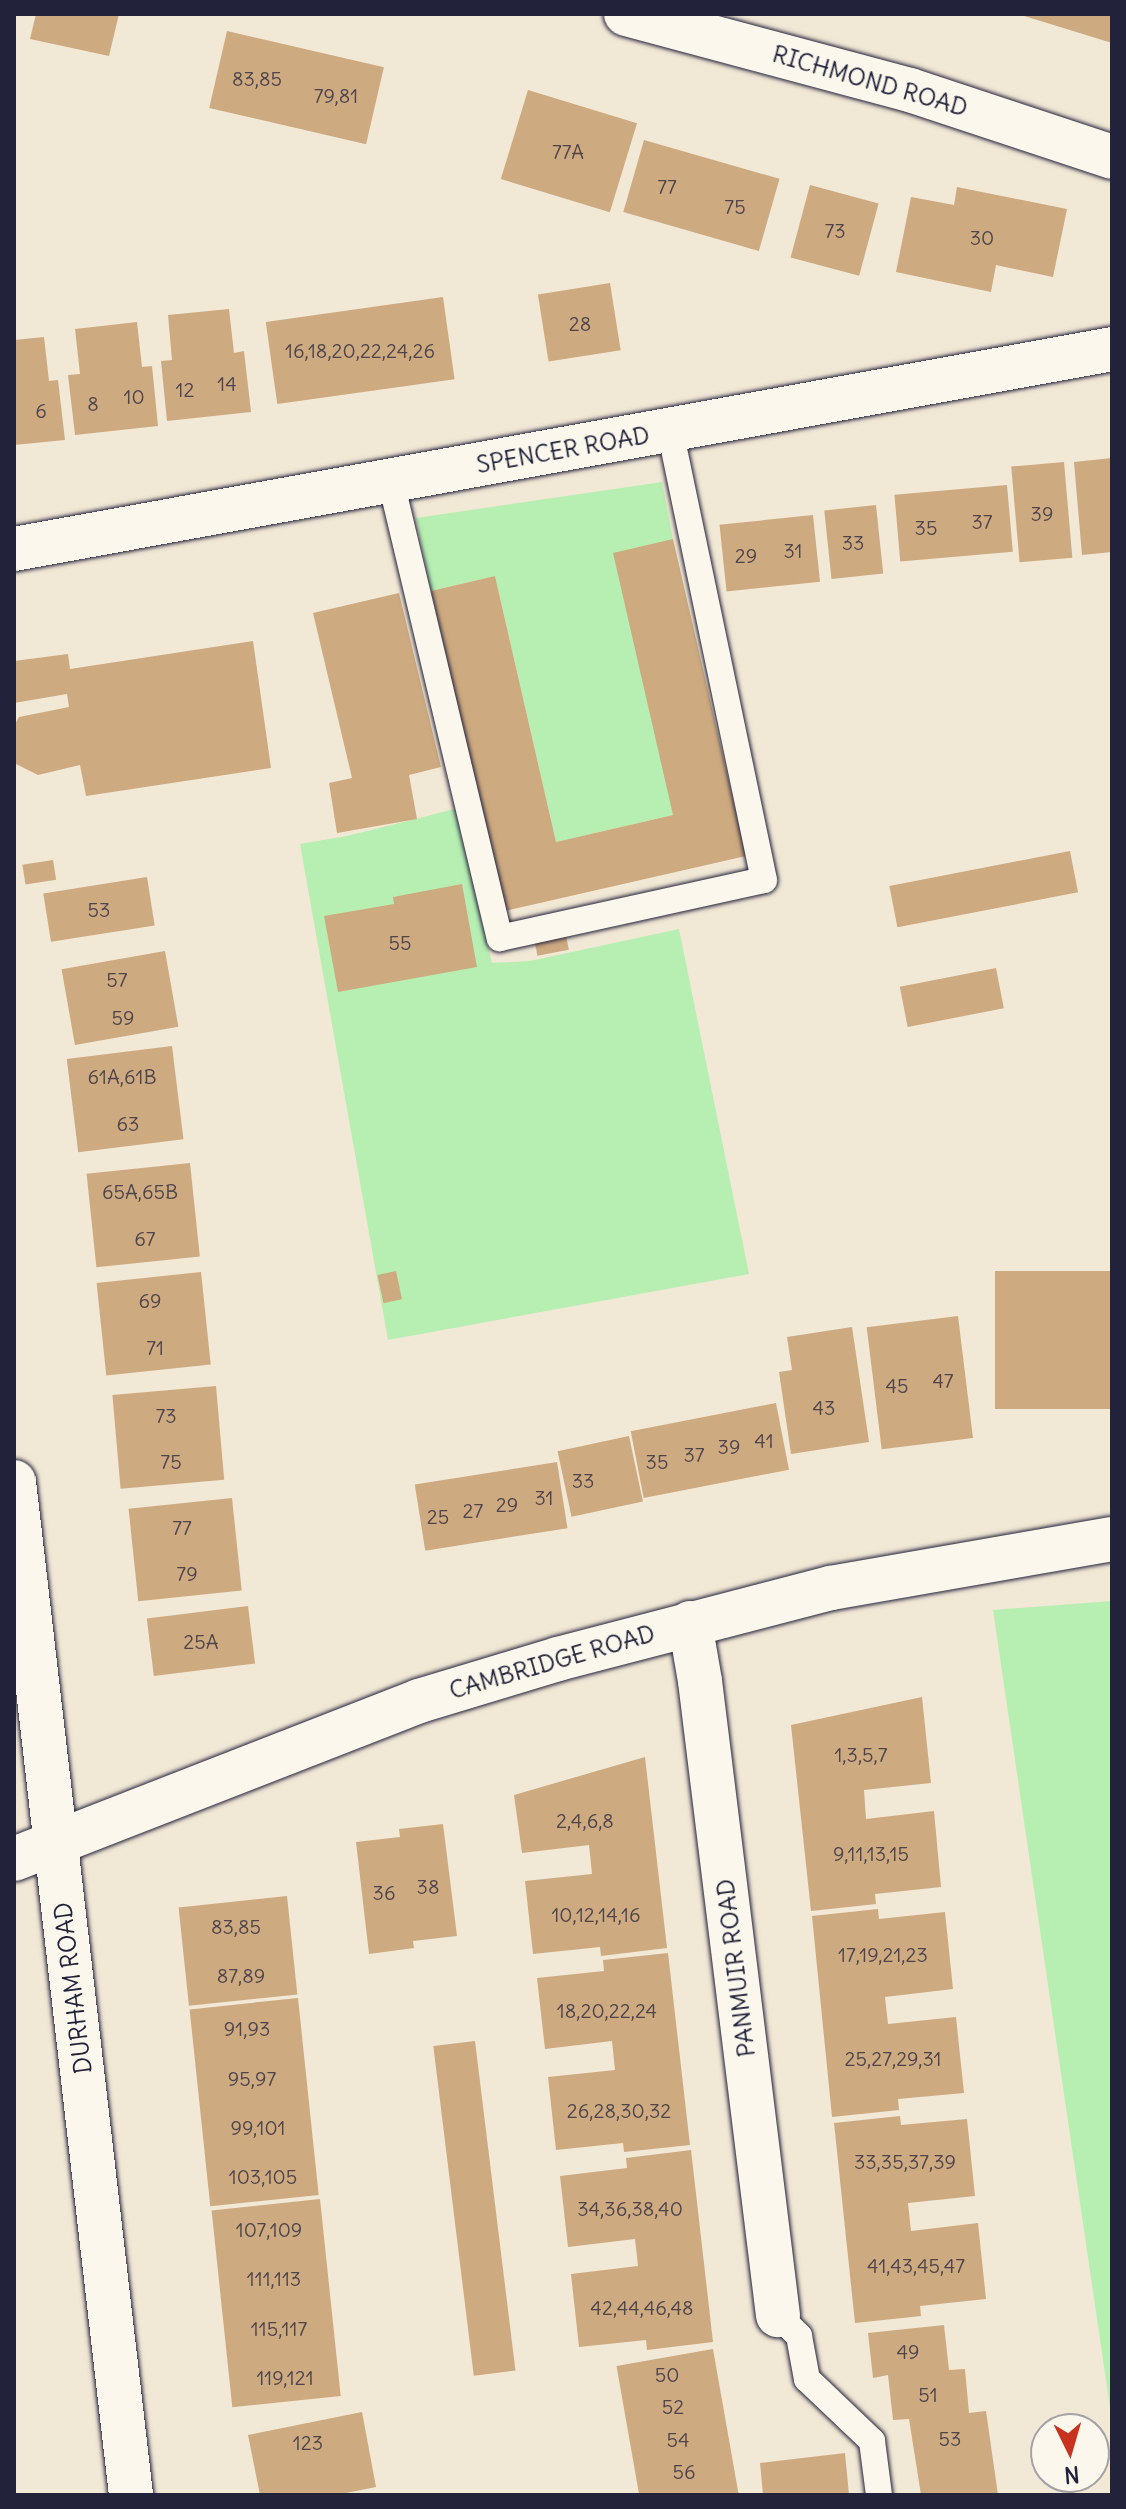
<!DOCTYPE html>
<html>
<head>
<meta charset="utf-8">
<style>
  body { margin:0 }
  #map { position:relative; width:1126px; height:2509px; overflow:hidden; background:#f2e8d6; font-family:Delius,sans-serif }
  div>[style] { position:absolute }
  .green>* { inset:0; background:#b7efb3 }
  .building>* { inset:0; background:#ceaa80; transform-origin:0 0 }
  .roads { filter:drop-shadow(0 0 2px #22223b) drop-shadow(0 0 2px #22223b) }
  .service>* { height:26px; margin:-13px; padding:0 13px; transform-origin:13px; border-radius:13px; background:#fbf7ec }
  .minor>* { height:44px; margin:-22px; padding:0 22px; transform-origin:22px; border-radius:22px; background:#fbf7ec }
  .secondary>* { height:44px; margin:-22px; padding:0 22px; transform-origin:22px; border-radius:22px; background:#fbf7ec }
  span { translate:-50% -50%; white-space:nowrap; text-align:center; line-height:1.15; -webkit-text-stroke:6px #fbf7ec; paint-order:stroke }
  .number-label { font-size:20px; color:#4d444c }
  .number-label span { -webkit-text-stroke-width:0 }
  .street-label { font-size:24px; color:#22223b }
  .frame { position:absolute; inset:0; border:16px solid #22223b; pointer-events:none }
  .north { position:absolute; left:1030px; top:2413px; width:80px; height:80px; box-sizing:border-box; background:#fbf7ec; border:2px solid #a4a2a5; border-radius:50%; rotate:175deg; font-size:22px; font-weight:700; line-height:32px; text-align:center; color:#22223b }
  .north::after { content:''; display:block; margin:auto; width:28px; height:36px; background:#c8321e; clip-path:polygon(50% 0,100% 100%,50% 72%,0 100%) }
</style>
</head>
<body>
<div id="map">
  <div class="green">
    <div style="clip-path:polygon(662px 482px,673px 539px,673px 815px,556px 842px,495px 576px,431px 591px,416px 518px)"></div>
    <div style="clip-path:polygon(455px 809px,492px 963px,530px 961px,679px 929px,749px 1274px,388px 1340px,300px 844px,347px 836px)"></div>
    <div style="clip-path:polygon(1112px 1601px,1112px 2421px,993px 1610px)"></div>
  </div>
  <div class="building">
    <div style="clip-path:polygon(36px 14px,119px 14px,109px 56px,30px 39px)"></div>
    <div style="clip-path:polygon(1021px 14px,1112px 14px,1112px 43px,1021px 15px)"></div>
    <div style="left:227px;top:31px;width:161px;height:79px;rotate:13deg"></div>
    <div style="left:528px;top:90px;width:114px;height:93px;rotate:17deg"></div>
    <div style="left:644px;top:140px;width:141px;height:75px;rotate:16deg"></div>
    <div style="left:810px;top:185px;width:71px;height:75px;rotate:15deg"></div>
    <div style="clip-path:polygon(957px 187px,1067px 209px,1053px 277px,996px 265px,991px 292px,896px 272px,911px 197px,954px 205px)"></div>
    <div style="left:610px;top:283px;width:68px;height:73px;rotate:81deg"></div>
    <div style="left:443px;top:297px;width:83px;height:179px;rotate:82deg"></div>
    <div style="clip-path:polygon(229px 309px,234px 353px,244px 351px,251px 412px,167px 421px,161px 361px,172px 360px,168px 315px)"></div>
    <div style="clip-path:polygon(137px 322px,142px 367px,152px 366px,158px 426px,75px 435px,68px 375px,80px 374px,75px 329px)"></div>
    <div style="clip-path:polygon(44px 337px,49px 381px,58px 380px,65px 440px,14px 445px,14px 340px)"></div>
    <div style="clip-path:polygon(1112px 458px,1112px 552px,1082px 555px,1074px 462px)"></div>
    <div style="left:1064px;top:462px;width:96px;height:53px;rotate:85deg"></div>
    <div style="left:1007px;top:485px;width:67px;height:113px;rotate:85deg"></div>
    <div style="left:876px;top:505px;width:69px;height:52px;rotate:84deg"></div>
    <div style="left:813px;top:515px;width:67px;height:94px;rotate:84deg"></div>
    <div style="clip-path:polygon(673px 539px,746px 856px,505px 911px,431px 591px,495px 576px,556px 842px,673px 815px,613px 553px)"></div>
    <div style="clip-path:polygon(399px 593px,441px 767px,409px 775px,417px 819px,337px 833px,329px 783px,352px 778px,313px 613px)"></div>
    <div style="clip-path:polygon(253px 641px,271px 768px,86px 796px,80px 765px,38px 775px,14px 763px,14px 726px,19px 717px,69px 707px,67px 694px,14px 703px,14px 661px,68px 654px,70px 669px)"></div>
    <div style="left:1070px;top:851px;width:42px;height:184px;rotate:79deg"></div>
    <div style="left:53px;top:860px;width:20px;height:31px;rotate:81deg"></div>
    <div style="left:147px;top:877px;width:49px;height:105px;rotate:81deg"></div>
    <div style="clip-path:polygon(462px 884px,477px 967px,338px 992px,324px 916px,394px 904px,393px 897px)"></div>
    <div style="left:565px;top:930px;width:20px;height:32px;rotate:79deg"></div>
    <div style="left:165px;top:951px;width:77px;height:105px;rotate:80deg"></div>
    <div style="left:996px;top:968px;width:41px;height:98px;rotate:79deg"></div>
    <div style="left:172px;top:1046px;width:94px;height:106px;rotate:83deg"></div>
    <div style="left:190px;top:1163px;width:94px;height:104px;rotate:84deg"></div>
    <div style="left:396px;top:1271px;width:29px;height:19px;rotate:78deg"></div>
    <div style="left:1112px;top:1271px;width:138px;height:117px;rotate:90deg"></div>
    <div style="left:201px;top:1272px;width:93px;height:105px;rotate:84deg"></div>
    <div style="left:958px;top:1316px;width:123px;height:92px;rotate:83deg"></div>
    <div style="clip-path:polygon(852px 1327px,869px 1442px,791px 1454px,779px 1372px,792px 1370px,787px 1337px)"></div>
    <div style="left:216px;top:1386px;width:94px;height:104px;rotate:85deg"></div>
    <div style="left:776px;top:1403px;width:68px;height:148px;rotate:79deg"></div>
    <div style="left:629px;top:1436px;width:67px;height:73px;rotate:78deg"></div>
    <div style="left:557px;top:1462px;width:67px;height:144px;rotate:81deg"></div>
    <div style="left:232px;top:1498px;width:93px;height:104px;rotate:84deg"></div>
    <div style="left:248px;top:1606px;width:58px;height:102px;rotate:83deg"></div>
    <div style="clip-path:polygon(922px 1697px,931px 1783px,864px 1790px,866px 1819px,934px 1811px,941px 1887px,875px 1894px,876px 1904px,811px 1911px,791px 1725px)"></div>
    <div style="clip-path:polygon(645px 1757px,667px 1948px,601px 1956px,600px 1947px,533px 1954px,525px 1881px,592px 1874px,589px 1845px,522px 1853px,514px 1795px)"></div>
    <div style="clip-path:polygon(443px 1824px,457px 1936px,413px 1941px,414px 1948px,369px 1954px,356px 1842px,400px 1837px,399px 1829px)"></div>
    <div style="left:287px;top:1896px;width:99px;height:109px;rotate:84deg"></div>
    <div style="clip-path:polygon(878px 1909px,879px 1919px,945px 1912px,953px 1989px,885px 1997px,888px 2024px,956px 2017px,964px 2093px,898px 2099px,899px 2110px,832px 2117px,812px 1916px)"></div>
    <div style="clip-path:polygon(668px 1953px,690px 2145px,624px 2152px,623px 2143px,556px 2150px,548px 2077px,615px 2070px,612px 2041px,545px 2049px,537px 1978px,604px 1971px,603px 1960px)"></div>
    <div style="left:298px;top:1998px;width:198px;height:109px;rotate:84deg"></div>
    <div style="left:475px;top:2041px;width:332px;height:42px;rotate:83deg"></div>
    <div style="clip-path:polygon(900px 2116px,901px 2125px,967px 2119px,975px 2196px,908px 2203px,911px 2231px,978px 2223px,986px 2299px,920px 2306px,921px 2316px,855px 2323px,834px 2123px)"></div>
    <div style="clip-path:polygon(691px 2150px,713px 2342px,647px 2350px,646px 2340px,579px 2347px,571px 2274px,638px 2266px,635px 2239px,568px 2247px,560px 2176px,627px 2168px,626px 2158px)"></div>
    <div style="left:320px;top:2199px;width:198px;height:109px;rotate:84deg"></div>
    <div style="clip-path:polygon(944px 2325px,949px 2370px,965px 2369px,969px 2413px,986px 2411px,998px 2495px,921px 2495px,909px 2419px,893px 2420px,888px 2375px,873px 2378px,868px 2333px)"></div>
    <div style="left:713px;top:2349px;width:148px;height:98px;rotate:80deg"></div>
    <div style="clip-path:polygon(362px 2412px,376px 2487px,336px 2495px,260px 2495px,248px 2435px)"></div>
    <div style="clip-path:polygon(845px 2453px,849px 2495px,763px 2495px,760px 2463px)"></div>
  </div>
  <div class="roads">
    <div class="service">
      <div style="left:391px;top:482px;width:469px;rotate:76.6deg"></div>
      <div style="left:500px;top:938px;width:270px;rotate:-12.4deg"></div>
      <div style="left:764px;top:880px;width:459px;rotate:-101.8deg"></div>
      <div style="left:778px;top:2315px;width:30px;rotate:45deg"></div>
      <div style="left:799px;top:2336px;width:44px;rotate:79.5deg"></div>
      <div style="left:807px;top:2379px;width:90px;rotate:43.6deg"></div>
      <div style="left:872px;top:2441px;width:54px;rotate:82.6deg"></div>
    </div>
    <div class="minor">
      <div style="left:626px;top:14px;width:294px;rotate:15deg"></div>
      <div style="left:910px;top:90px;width:213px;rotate:18.3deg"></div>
      <div style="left:14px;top:549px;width:1116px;rotate:-10.32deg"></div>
      <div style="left:690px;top:1623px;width:59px;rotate:80.2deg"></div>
      <div style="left:700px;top:1681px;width:639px;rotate:82.99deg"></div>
      <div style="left:14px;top:1859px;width:435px;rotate:-21.3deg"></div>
      <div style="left:419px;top:1701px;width:145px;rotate:-16.8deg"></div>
      <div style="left:558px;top:1659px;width:282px;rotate:-14.6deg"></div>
      <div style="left:831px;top:1588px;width:285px;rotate:-9.9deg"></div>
    </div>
    <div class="secondary">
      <div style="left:14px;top:1482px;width:1020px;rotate:83.41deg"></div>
    </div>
  </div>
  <div class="number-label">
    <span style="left:257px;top:78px">83,85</span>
    <span style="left:336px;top:95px">79,81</span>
    <span style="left:568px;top:151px">77A</span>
    <span style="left:667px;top:186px">77</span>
    <span style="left:735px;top:206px">75</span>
    <span style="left:835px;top:230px">73</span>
    <span style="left:982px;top:237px">30</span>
    <span style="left:580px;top:323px">28</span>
    <span style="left:360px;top:350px">16,18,20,22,24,26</span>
    <span style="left:227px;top:383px">14</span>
    <span style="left:185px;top:389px">12</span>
    <span style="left:134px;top:396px">10</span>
    <span style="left:93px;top:403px">8</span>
    <span style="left:41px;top:410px">6</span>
    <span style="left:1042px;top:513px">39</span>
    <span style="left:982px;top:521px">37</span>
    <span style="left:926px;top:527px">35</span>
    <span style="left:853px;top:542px">33</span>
    <span style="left:793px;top:550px">31</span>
    <span style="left:746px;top:555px">29</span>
    <span style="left:99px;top:909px">53</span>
    <span style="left:400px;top:942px">55</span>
    <span style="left:117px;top:979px">57</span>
    <span style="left:123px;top:1017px">59</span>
    <span style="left:122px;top:1076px">61A,61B</span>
    <span style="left:128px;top:1123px">63</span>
    <span style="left:140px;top:1191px">65A,65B</span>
    <span style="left:145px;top:1238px">67</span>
    <span style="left:150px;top:1300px">69</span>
    <span style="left:155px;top:1347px">71</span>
    <span style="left:943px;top:1380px">47</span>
    <span style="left:897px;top:1385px">45</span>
    <span style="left:824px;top:1407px">43</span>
    <span style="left:166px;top:1415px">73</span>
    <span style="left:764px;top:1440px">41</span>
    <span style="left:729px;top:1446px">39</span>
    <span style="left:694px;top:1454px">37</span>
    <span style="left:171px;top:1461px">75</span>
    <span style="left:657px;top:1461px">35</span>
    <span style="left:583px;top:1480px">33</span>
    <span style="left:544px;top:1497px">31</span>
    <span style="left:507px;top:1504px">29</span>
    <span style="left:473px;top:1510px">27</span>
    <span style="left:438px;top:1516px">25</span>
    <span style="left:182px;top:1527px">77</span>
    <span style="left:187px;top:1573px">79</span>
    <span style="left:201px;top:1641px">25A</span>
    <span style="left:861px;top:1754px">1,3,5,7</span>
    <span style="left:585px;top:1820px">2,4,6,8</span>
    <span style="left:871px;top:1853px">9,11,13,15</span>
    <span style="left:428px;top:1886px">38</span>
    <span style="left:384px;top:1892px">36</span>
    <span style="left:596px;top:1914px">10,12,14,16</span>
    <span style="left:236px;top:1926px">83,85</span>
    <span style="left:883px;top:1954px">17,19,21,23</span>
    <span style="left:241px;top:1975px">87,89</span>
    <span style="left:607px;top:2010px">18,20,22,24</span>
    <span style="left:247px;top:2028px">91,93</span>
    <span style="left:893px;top:2058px">25,27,29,31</span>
    <span style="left:252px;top:2078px">95,97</span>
    <span style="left:619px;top:2110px">26,28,30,32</span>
    <span style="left:258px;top:2127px">99,101</span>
    <span style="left:905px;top:2161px">33,35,37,39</span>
    <span style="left:263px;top:2176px">103,105</span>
    <span style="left:630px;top:2208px">34,36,38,40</span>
    <span style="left:269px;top:2229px">107,109</span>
    <span style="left:916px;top:2265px">41,43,45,47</span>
    <span style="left:274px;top:2278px">111,113</span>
    <span style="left:642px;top:2307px">42,44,46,48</span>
    <span style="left:279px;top:2328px">115,117</span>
    <span style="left:908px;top:2351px">49</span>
    <span style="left:667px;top:2374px">50</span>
    <span style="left:285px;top:2377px">119,121</span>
    <span style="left:928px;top:2394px">51</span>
    <span style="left:673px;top:2406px">52</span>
    <span style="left:950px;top:2438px">53</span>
    <span style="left:678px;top:2439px">54</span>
    <span style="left:308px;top:2442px">123</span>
    <span style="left:684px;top:2471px">56</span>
  </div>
  <div class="street-label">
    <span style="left:870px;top:81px;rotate:16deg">RICHMOND ROAD</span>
    <span style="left:563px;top:450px;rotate:-10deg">SPENCER ROAD</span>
    <span style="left:552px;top:1662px;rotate:-16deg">CAMBRIDGE ROAD</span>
    <span style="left:736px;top:1968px;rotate:-97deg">PANMUIR ROAD</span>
    <span style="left:73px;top:1988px;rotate:-97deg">DURHAM ROAD</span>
  </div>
  <div class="frame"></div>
  <div class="north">N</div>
</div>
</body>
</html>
